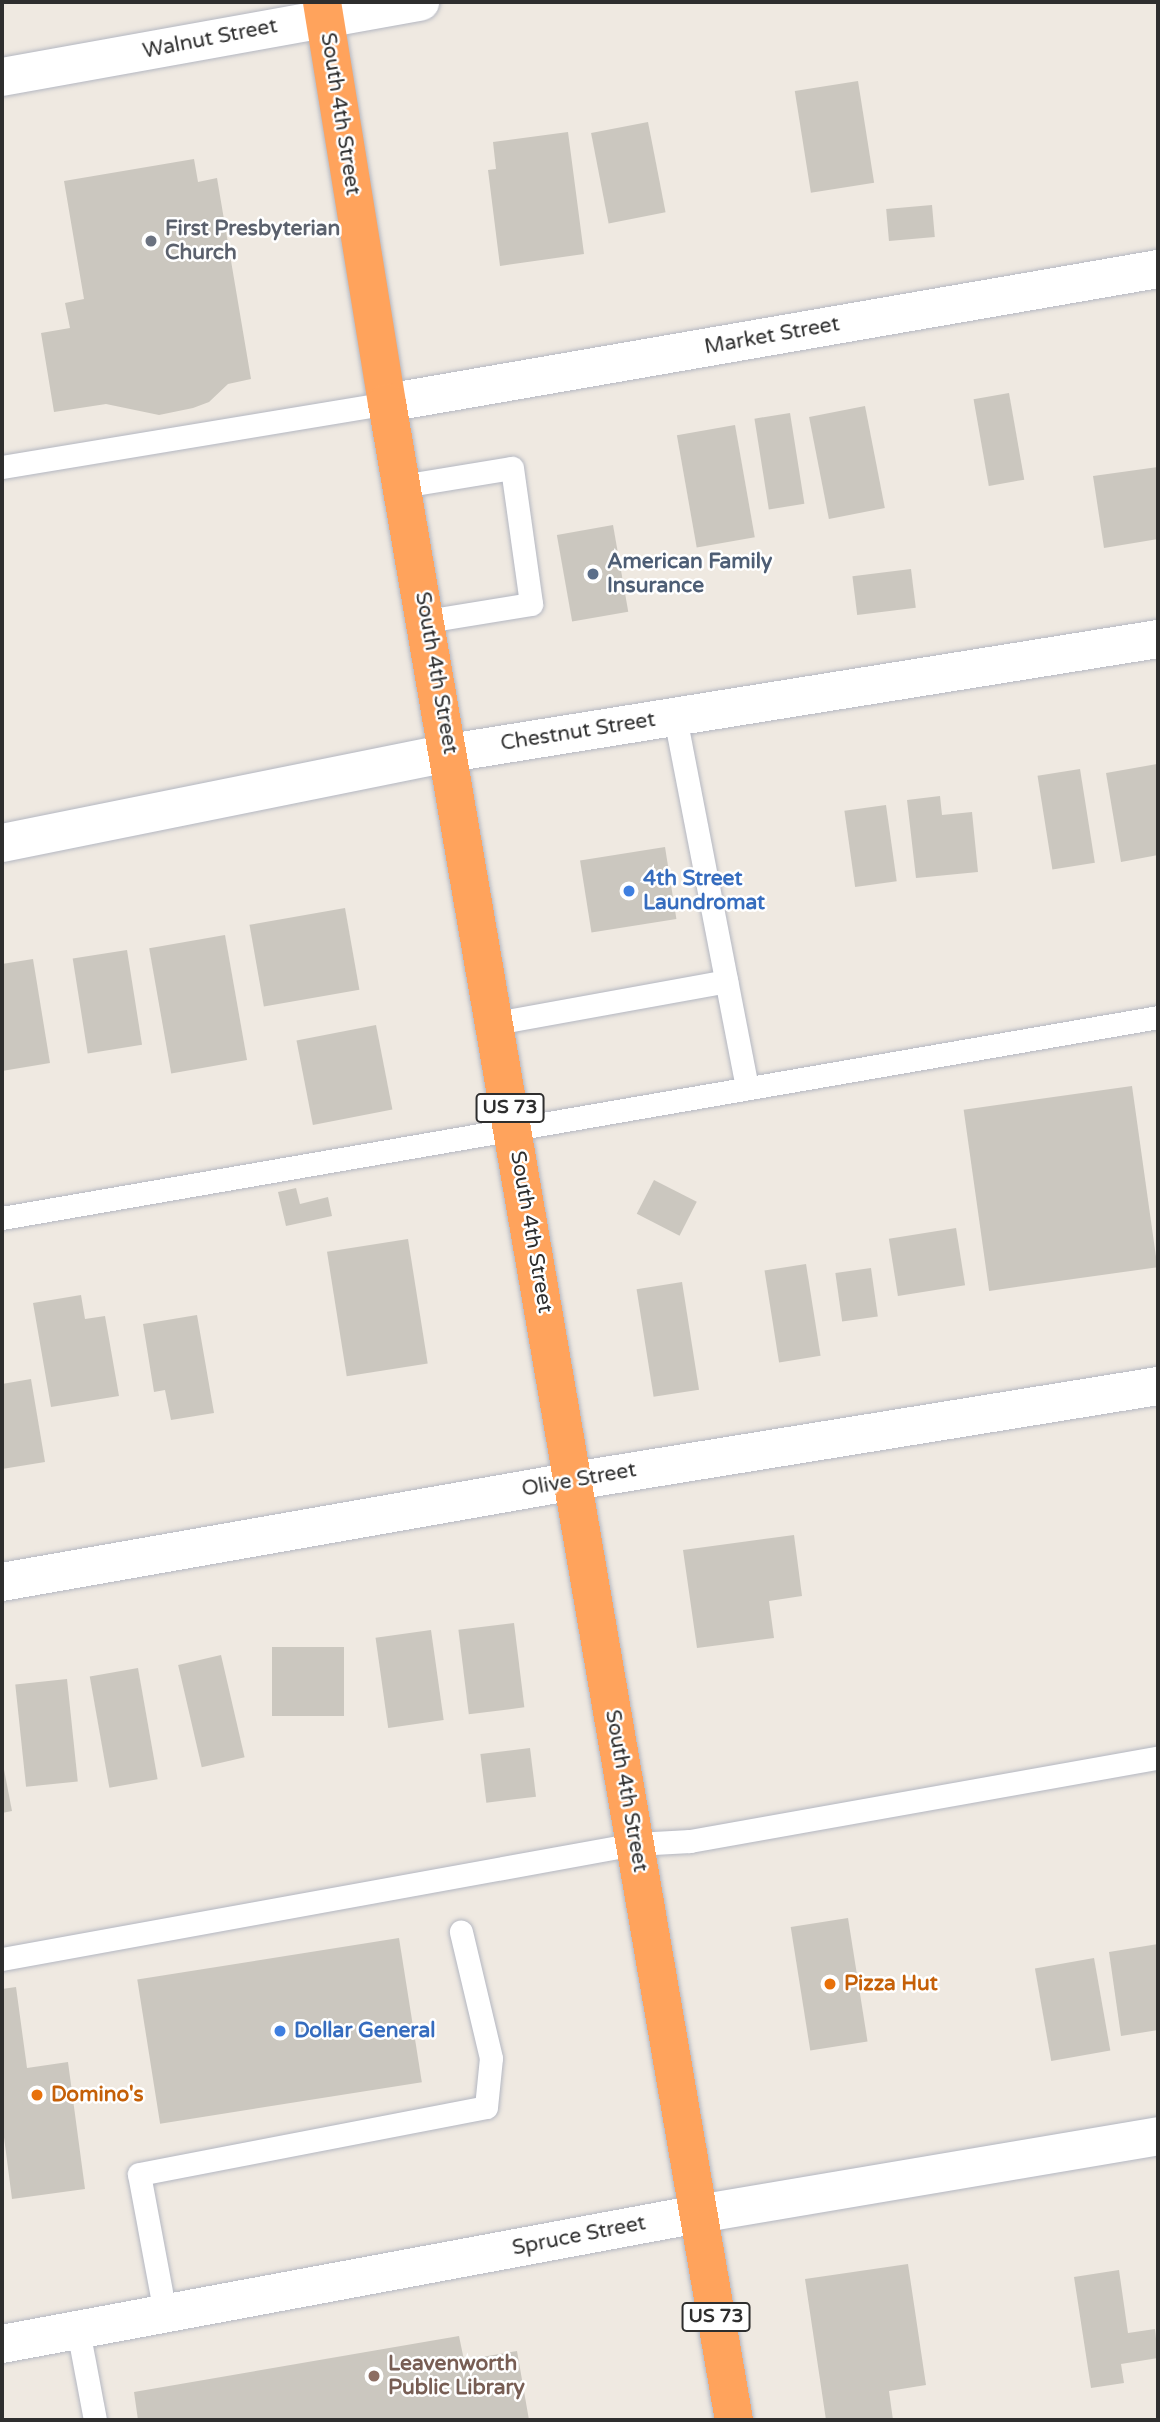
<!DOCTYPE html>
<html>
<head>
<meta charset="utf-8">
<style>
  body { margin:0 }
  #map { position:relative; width:1160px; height:2422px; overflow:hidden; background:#efe9e1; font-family:"Varela Round",sans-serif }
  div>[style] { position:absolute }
  .building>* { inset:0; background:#cbc7bf; transform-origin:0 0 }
  .roads { filter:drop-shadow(0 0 2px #b4b7c1) drop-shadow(0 0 2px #b4b7c1) }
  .lane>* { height:23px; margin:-11.5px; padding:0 11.5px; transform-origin:11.5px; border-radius:11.5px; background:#fff }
  .street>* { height:38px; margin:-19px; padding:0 19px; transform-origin:19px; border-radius:19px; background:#fff }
  .secondary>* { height:38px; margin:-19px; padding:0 19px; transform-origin:19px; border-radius:19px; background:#fff }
  .highway>* { height:38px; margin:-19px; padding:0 19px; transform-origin:19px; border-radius:19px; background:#ffa35c }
  .dots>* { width:19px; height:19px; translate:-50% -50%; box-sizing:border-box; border:4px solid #fff; border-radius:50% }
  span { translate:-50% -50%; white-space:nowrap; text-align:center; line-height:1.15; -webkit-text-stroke:5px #fff; paint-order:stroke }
  .shield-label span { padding:2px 5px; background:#fff; border:2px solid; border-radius:5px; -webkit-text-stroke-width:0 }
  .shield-label { font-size:19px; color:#2e2e2e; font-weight:700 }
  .street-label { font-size:21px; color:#2e2e2e }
  .worship-label { font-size:21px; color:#5b616d; font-weight:700 }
  .left { translate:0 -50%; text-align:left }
  .service-label { font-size:21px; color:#4e5e75; font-weight:700 }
  .shop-label { font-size:21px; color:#366cbe; font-weight:700 }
  .food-label { font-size:21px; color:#c56008; font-weight:700 }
  .education-label { font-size:21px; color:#785e54; font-weight:700 }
  .frame { position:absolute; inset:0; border:4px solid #2e2e2e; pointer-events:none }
</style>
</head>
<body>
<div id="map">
  <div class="building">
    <div style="left:858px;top:81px;width:103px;height:64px;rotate:81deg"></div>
    <div style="left:648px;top:122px;width:92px;height:58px;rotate:79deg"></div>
    <div style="clip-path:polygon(568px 132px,584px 254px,500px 266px,488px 170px,496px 169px,493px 142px)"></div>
    <div style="clip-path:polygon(194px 159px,198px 182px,217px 178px,251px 379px,228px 384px,209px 402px,193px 408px,159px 415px,106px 404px,54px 412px,41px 333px,70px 328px,65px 303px,84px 299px,64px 181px)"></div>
    <div style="left:932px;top:205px;width:32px;height:46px;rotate:85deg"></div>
    <div style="left:1009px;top:393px;width:88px;height:36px;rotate:80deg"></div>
    <div style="left:865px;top:406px;width:104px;height:57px;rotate:79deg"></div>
    <div style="left:790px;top:413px;width:92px;height:36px;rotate:81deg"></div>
    <div style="left:735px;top:425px;width:114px;height:59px;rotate:80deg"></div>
    <div style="clip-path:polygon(1158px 467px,1158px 539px,1104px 548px,1093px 476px)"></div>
    <div style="left:613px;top:525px;width:88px;height:57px;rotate:80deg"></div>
    <div style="left:911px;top:569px;width:39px;height:59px;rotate:83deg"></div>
    <div style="clip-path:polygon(1157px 764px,1158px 855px,1121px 862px,1106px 773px)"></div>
    <div style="left:1080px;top:769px;width:95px;height:43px;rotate:81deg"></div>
    <div style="clip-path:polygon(940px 796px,942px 815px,972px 812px,978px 872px,916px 878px,907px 800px)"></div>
    <div style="left:886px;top:805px;width:77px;height:42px;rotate:82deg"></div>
    <div style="left:665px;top:847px;width:73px;height:86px;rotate:81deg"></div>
    <div style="left:345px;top:908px;width:83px;height:97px;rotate:80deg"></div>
    <div style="left:225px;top:935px;width:127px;height:77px;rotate:80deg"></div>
    <div style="left:127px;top:950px;width:96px;height:55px;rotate:81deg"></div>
    <div style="clip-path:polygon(33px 959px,50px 1063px,2px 1071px,2px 964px)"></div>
    <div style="left:376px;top:1025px;width:86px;height:81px;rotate:79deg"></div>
    <div style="left:1132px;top:1086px;width:183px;height:170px;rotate:82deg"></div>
    <div style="left:654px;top:1180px;width:48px;height:38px;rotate:27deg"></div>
    <div style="clip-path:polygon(296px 1188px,300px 1204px,328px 1197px,332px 1216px,286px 1226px,278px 1192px)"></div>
    <div style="left:956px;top:1228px;width:58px;height:68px;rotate:81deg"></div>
    <div style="left:408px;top:1239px;width:126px;height:82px;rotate:81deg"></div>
    <div style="left:806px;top:1264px;width:93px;height:42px;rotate:81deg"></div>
    <div style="left:871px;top:1268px;width:49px;height:36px;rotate:82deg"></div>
    <div style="left:682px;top:1282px;width:109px;height:46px;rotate:81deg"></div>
    <div style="clip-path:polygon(81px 1295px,85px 1319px,105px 1316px,119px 1396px,51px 1407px,33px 1303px)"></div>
    <div style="clip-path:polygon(197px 1315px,214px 1413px,171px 1420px,165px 1390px,154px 1392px,143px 1324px)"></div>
    <div style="clip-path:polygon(31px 1379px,45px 1462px,2px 1469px,2px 1384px)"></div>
    <div style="clip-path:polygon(794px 1535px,802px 1596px,769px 1601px,774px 1638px,697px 1648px,683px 1550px)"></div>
    <div style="left:514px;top:1623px;width:85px;height:56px;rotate:83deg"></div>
    <div style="left:431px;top:1630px;width:91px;height:56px;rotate:82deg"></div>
    <div style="left:272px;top:1647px;width:72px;height:69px"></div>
    <div style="left:221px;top:1655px;width:105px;height:44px;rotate:77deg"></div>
    <div style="left:138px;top:1668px;width:113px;height:49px;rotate:80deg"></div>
    <div style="left:67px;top:1679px;width:103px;height:52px;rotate:84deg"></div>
    <div style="left:530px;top:1748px;width:49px;height:50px;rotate:83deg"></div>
    <div style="clip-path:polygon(2px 1759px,12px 1811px,2px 1813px)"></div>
    <div style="left:848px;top:1918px;width:125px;height:58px;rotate:81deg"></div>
    <div style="left:399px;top:1938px;width:146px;height:265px;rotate:81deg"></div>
    <div style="clip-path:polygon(1158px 1944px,1158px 2030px,1121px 2036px,1109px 1952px)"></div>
    <div style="left:1094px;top:1958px;width:94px;height:60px;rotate:80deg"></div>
    <div style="clip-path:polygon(16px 1987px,27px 2068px,68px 2062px,85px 2189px,12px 2199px,2px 2122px,2px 1989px)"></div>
    <div style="clip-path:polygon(908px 2264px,926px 2385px,889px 2391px,893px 2420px,826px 2420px,805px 2279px)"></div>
    <div style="clip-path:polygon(1119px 2270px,1128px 2333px,1155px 2329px,1158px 2358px,1121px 2364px,1124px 2383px,1091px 2388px,1074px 2277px)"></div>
    <div style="clip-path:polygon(459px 2336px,464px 2360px,517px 2351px,529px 2420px,138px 2420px,134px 2392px)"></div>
  </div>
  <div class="roads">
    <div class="lane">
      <div style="left:2px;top:467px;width:390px;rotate:-9.4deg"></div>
      <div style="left:402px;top:486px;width:111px;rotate:-9.3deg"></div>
      <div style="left:512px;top:468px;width:137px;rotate:82deg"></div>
      <div style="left:531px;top:604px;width:106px;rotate:170.8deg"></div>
      <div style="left:675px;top:717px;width:378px;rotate:79deg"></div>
      <div style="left:496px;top:1023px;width:234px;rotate:-10.3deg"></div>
      <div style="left:2px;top:1218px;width:1173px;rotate:-9.86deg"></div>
      <div style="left:2px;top:1959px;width:643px;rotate:-10.3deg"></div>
      <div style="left:635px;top:1844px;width:55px;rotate:-3.1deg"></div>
      <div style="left:690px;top:1841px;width:475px;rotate:-10.1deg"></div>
      <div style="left:165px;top:2313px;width:141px;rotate:-100.6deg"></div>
      <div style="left:139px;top:2174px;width:353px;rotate:-10.9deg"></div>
      <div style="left:486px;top:2107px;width:49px;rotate:-84.2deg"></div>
      <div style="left:491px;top:2058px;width:130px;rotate:-103.4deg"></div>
      <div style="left:78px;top:2330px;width:92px;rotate:79.3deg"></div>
    </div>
    <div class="street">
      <div style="left:2px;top:77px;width:425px;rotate:-10.2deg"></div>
      <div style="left:387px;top:403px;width:783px;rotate:-9.86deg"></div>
      <div style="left:2px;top:843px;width:457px;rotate:-11.4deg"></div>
      <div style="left:450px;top:753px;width:717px;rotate:-9.15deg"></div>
      <div style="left:2px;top:1582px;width:581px;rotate:-10.01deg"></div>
      <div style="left:574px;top:1481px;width:592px;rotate:-9.24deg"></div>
    </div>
    <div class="secondary">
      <div style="left:2px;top:2344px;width:708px;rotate:-10.58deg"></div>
      <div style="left:698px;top:2214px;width:467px;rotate:-9.6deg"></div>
    </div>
    <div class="highway">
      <div style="left:322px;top:2px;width:406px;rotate:80.8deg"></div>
      <div style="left:387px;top:403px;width:2047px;rotate:80.24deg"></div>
    </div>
  </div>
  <div class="dots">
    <div style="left:151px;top:241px;background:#6b7280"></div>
    <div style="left:593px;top:574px;background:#5c6f8a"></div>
    <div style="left:629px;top:891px;background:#3f7fe0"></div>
    <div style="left:830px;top:1984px;background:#e8710a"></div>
    <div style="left:280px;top:2031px;background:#3f7fe0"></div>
    <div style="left:37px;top:2095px;background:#e8710a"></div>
    <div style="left:374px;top:2376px;background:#8d6e63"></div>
  </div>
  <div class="shield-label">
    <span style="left:510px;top:1108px">US 73</span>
    <span style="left:716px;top:2317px">US 73</span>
  </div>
  <div class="street-label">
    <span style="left:210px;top:39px;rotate:-11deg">Walnut Street</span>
    <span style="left:340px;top:114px;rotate:81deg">South 4th Street</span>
    <span style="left:772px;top:336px;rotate:-10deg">Market Street</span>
    <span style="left:436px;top:673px;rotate:80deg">South 4th Street</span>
    <span style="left:578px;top:732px;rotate:-9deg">Chestnut Street</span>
    <span style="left:531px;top:1232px;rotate:80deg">South 4th Street</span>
    <span style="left:579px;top:1480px;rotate:-10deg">Olive Street</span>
    <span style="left:626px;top:1791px;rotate:80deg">South 4th Street</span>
    <span style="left:579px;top:2236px;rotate:-11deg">Spruce Street</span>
  </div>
  <div class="worship-label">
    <span class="left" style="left:165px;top:241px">First Presbyterian<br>Church</span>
  </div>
  <div class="service-label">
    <span class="left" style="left:607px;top:574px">American Family<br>Insurance</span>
  </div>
  <div class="shop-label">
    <span class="left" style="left:643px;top:891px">4th Street<br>Laundromat</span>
    <span class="left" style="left:294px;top:2031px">Dollar General</span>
  </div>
  <div class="food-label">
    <span class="left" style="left:844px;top:1984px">Pizza Hut</span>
    <span class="left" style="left:51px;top:2095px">Domino's</span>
  </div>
  <div class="education-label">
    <span class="left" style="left:388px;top:2376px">Leavenworth<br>Public Library</span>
  </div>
  <div class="frame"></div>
</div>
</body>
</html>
